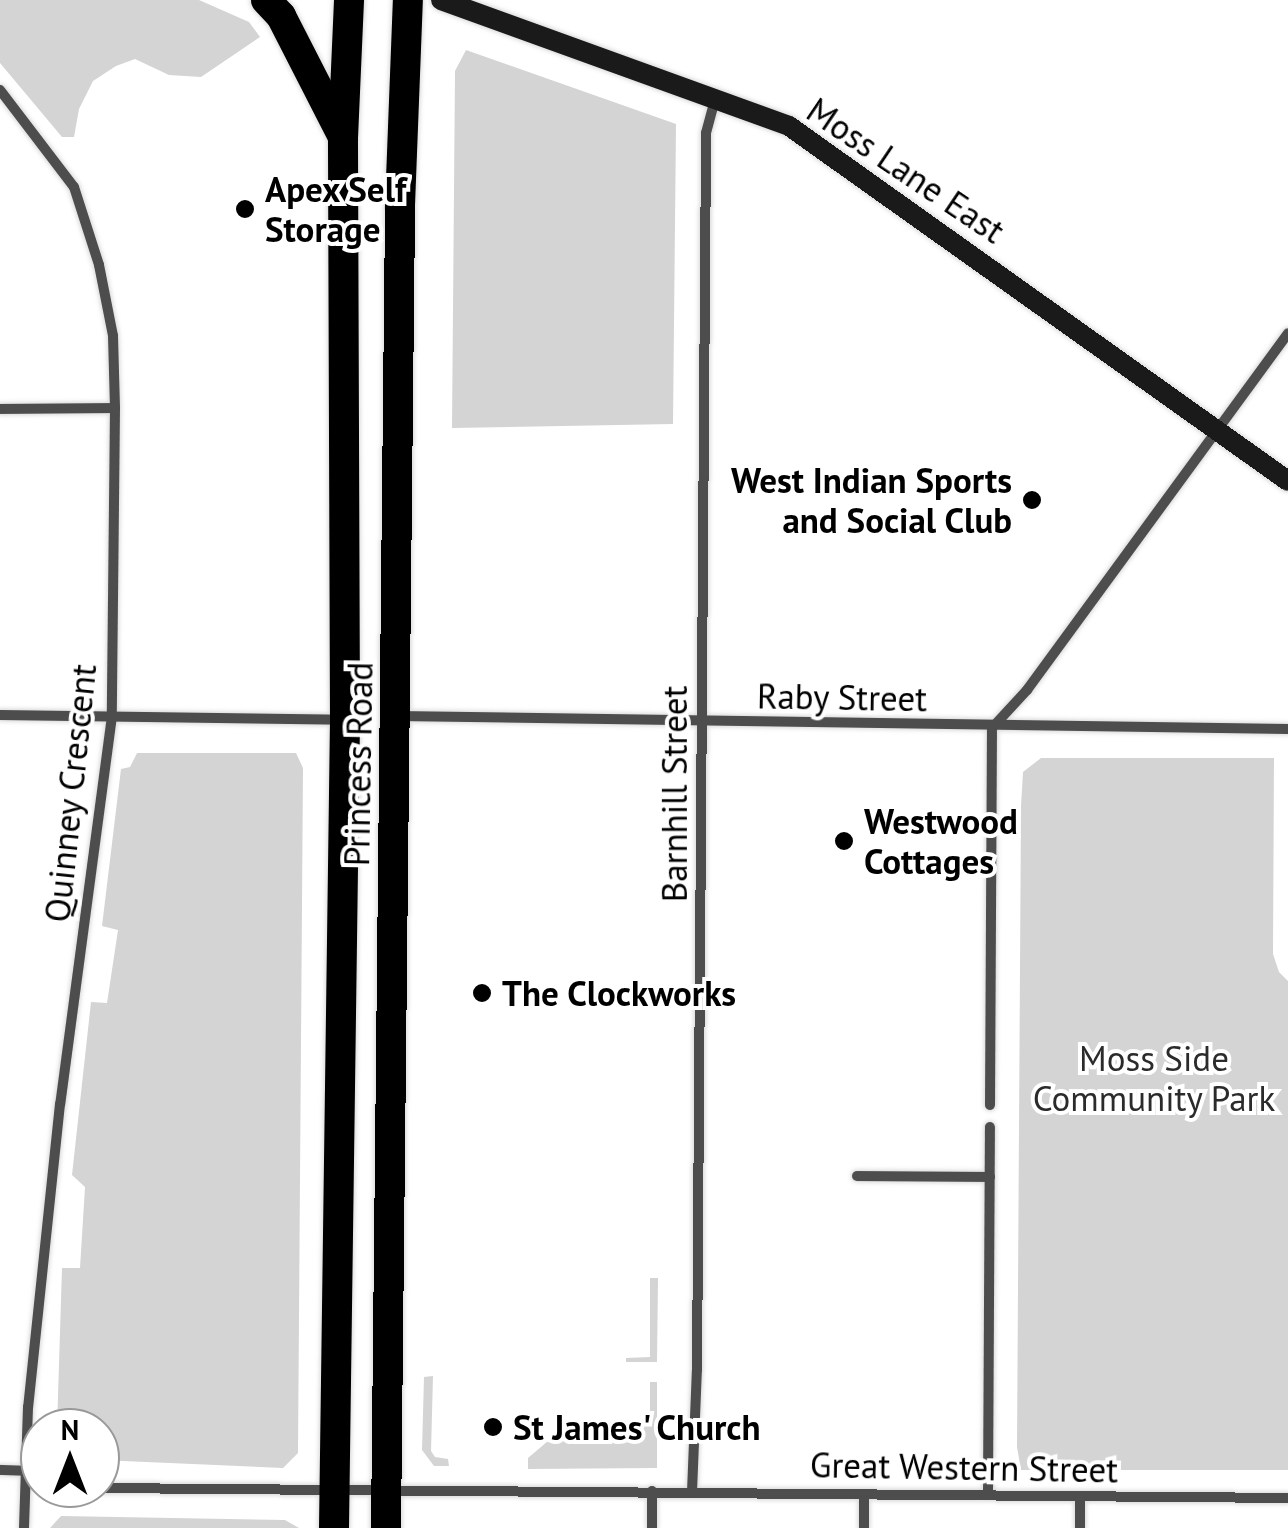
<!DOCTYPE html>
<html>
<head>
<meta charset="utf-8">
<style>
  body { margin:0 }
  #map { position:relative; width:1288px; height:1528px; overflow:hidden; background:#fff; font-family:"PT Sans",sans-serif }
  div>[style] { position:absolute }
  .green>* { inset:0; background:#d4d4d4 }
  .roads { filter:drop-shadow(0 0 2px #dbdbdb) drop-shadow(0 0 2px #dbdbdb) }
  .street>* { height:10px; margin:-5px; padding:0 5px; transform-origin:5px; border-radius:5px; background:#4d4d4d }
  .secondary>* { height:20px; margin:-10px; padding:0 10px; transform-origin:10px; border-radius:10px; background:#1a1a1a }
  .highway>* { height:30px; margin:-15px; padding:0 15px; transform-origin:15px; border-radius:15px; background:#000 }
  .dots>* { width:28px; height:28px; translate:-50% -50%; box-sizing:border-box; border:5px solid #fff; border-radius:50% }
  span { translate:-50% -50%; white-space:nowrap; text-align:center; line-height:1.15; -webkit-text-stroke:8px #fff; paint-order:stroke }
  .street-label { font-size:35px; color:#000 }
  .poi-label { font-size:35px; color:#000; font-weight:700 }
  .left { translate:0 -50%; text-align:left }
  .right { translate:-100% -50%; text-align:right }
  .park-label { font-size:35px; color:#2b2b2b }
  .north { position:absolute; left:20px; top:1408px; width:100px; height:100px; box-sizing:border-box; background:#fff; border:2px solid #999; border-radius:50%; rotate:0deg; font-size:28px; font-weight:700; line-height:40px; text-align:center; color:#000 }
  .north::after { content:''; display:block; margin:auto; width:35px; height:45px; background:#000; clip-path:polygon(50% 0,100% 100%,50% 72%,0 100%) }
</style>
</head>
<body>
<div id="map">
  <div class="green">
    <div style="clip-path:polygon(0 0,199px 0,249px 22px,260px 37px,201px 77px,169px 75px,135px 59px,116px 66px,93px 81px,79px 109px,74px 137px,62px 137px,0 63px)"></div>
    <div style="clip-path:polygon(466px 50px,676px 124px,673px 424px,452px 428px,455px 71px)"></div>
    <div style="clip-path:polygon(137px 753px,296px 753px,303px 768px,298px 1453px,283px 1468px,100px 1460px,100px 1428px,57px 1428px,62px 1268px,80px 1268px,85px 1187px,72px 1175px,91px 1002px,107px 1003px,118px 930px,102px 926px,121px 769px,130px 767px)"></div>
    <div style="clip-path:polygon(1041px 758px,1274px 758px,1273px 954px,1279px 972px,1288px 981px,1288px 1470px,1021px 1470px,1017px 1447px,1021px 806px,1023px 772px)"></div>
    <div style="clip-path:polygon(650px 1278px,658px 1278px,657px 1362px,626px 1362px,626px 1358px,650px 1357px)"></div>
    <div style="clip-path:polygon(433px 1376px,431px 1451px,435px 1457px,448px 1459px,449px 1466px,434px 1466px,422px 1450px,424px 1377px)"></div>
    <div style="clip-path:polygon(650px 1382px,657px 1382px,657px 1468px,528px 1469px,528px 1458px,568px 1424px,571px 1433px,584px 1433px,585px 1423px,650px 1424px)"></div>
    <div style="clip-path:polygon(61px 1516px,285px 1520px,299px 1528px,50px 1528px)"></div>
  </div>
  <div class="roads">
    <div class="street">
      <div style="left:0;top:90px;width:122px;rotate:52.7deg"></div>
      <div style="left:74px;top:187px;width:82px;rotate:72.2deg"></div>
      <div style="left:99px;top:265px;width:72px;rotate:78.8deg"></div>
      <div style="left:113px;top:336px;width:72px;rotate:88.4deg"></div>
      <div style="left:115px;top:408px;width:308px;rotate:90.6deg"></div>
      <div style="left:112px;top:716px;width:391px;rotate:97.6deg"></div>
      <div style="left:60px;top:1104px;width:305px;rotate:96deg"></div>
      <div style="left:28px;top:1407px;width:121px;rotate:91.9deg"></div>
      <div style="left:0;top:409px;width:115px;rotate:-0.5deg"></div>
      <div style="left:0;top:715px;width:344px;rotate:0.8deg"></div>
      <div style="left:397px;top:716px;width:891px;rotate:0.84deg"></div>
      <div style="left:990px;top:1105px;width:377px;rotate:-89.7deg"></div>
      <div style="left:992px;top:728px;width:52px;rotate:-47.4deg"></div>
      <div style="left:1027px;top:690px;width:442px;rotate:-53.8deg"></div>
      <div style="left:857px;top:1176px;width:133px;rotate:0.4deg"></div>
      <div style="left:0;top:1470px;width:27px;rotate:2deg"></div>
      <div style="left:100px;top:1488px;width:1188px;rotate:0.48deg"></div>
      <div style="left:652px;top:1491px;width:37px;rotate:90deg"></div>
      <div style="left:692px;top:1492px;width:122px;rotate:-87.7deg"></div>
      <div style="left:697px;top:1370px;width:1237px;rotate:-89.58deg"></div>
      <div style="left:706px;top:133px;width:35px;rotate:-75deg"></div>
      <div style="left:988px;top:1495px;width:368px;rotate:-89.7deg"></div>
      <div style="left:864px;top:1528px;width:34px;rotate:-90deg"></div>
      <div style="left:1080px;top:1528px;width:32px;rotate:-90deg"></div>
    </div>
    <div class="secondary">
      <div style="left:441px;top:0;width:370px;rotate:19.9deg"></div>
      <div style="left:789px;top:126px;width:612px;rotate:35.43deg"></div>
    </div>
    <div class="highway">
      <div style="left:266px;top:0;width:22px;rotate:47deg"></div>
      <div style="left:281px;top:16px;width:134px;rotate:62.9deg"></div>
      <div style="left:334px;top:1528px;width:808px;rotate:-89.22deg"></div>
      <div style="left:345px;top:720px;width:582px;rotate:-90.2deg"></div>
      <div style="left:343px;top:138px;width:138px;rotate:-87.5deg"></div>
      <div style="left:386px;top:1528px;width:1323px;rotate:-89.39deg"></div>
      <div style="left:400px;top:205px;width:205px;rotate:-87.8deg"></div>
    </div>
  </div>
  <div class="dots">
    <div style="left:245px;top:209px;background:#000"></div>
    <div style="left:1032px;top:500px;background:#000"></div>
    <div style="left:844px;top:841px;background:#000"></div>
    <div style="left:482px;top:993px;background:#000"></div>
    <div style="left:493px;top:1427px;background:#000"></div>
  </div>
  <div class="street-label">
    <span style="left:906px;top:170px;rotate:34deg">Moss Lane East</span>
    <span style="left:842px;top:697px;rotate:1deg">Raby Street</span>
    <span style="left:358px;top:764px;rotate:-89deg">Princess Road</span>
    <span style="left:70px;top:793px;rotate:-84deg">Quinney Crescent</span>
    <span style="left:674px;top:794px;rotate:-90deg">Barnhill Street</span>
    <span style="left:964px;top:1467px;rotate:1deg">Great Western Street</span>
  </div>
  <div class="poi-label">
    <span class="left" style="left:265px;top:209px">Apex Self<br>Storage</span>
    <span class="right" style="left:1012px;top:500px">West Indian Sports<br>and Social Club</span>
    <span class="left" style="left:864px;top:841px">Westwood<br>Cottages</span>
    <span class="left" style="left:502px;top:993px">The Clockworks</span>
    <span class="left" style="left:513px;top:1427px">St James' Church</span>
  </div>
  <div class="park-label">
    <span style="left:1154px;top:1078px">Moss Side<br>Community Park</span>
  </div>
  <div class="north">N</div>
</div>
</body>
</html>
